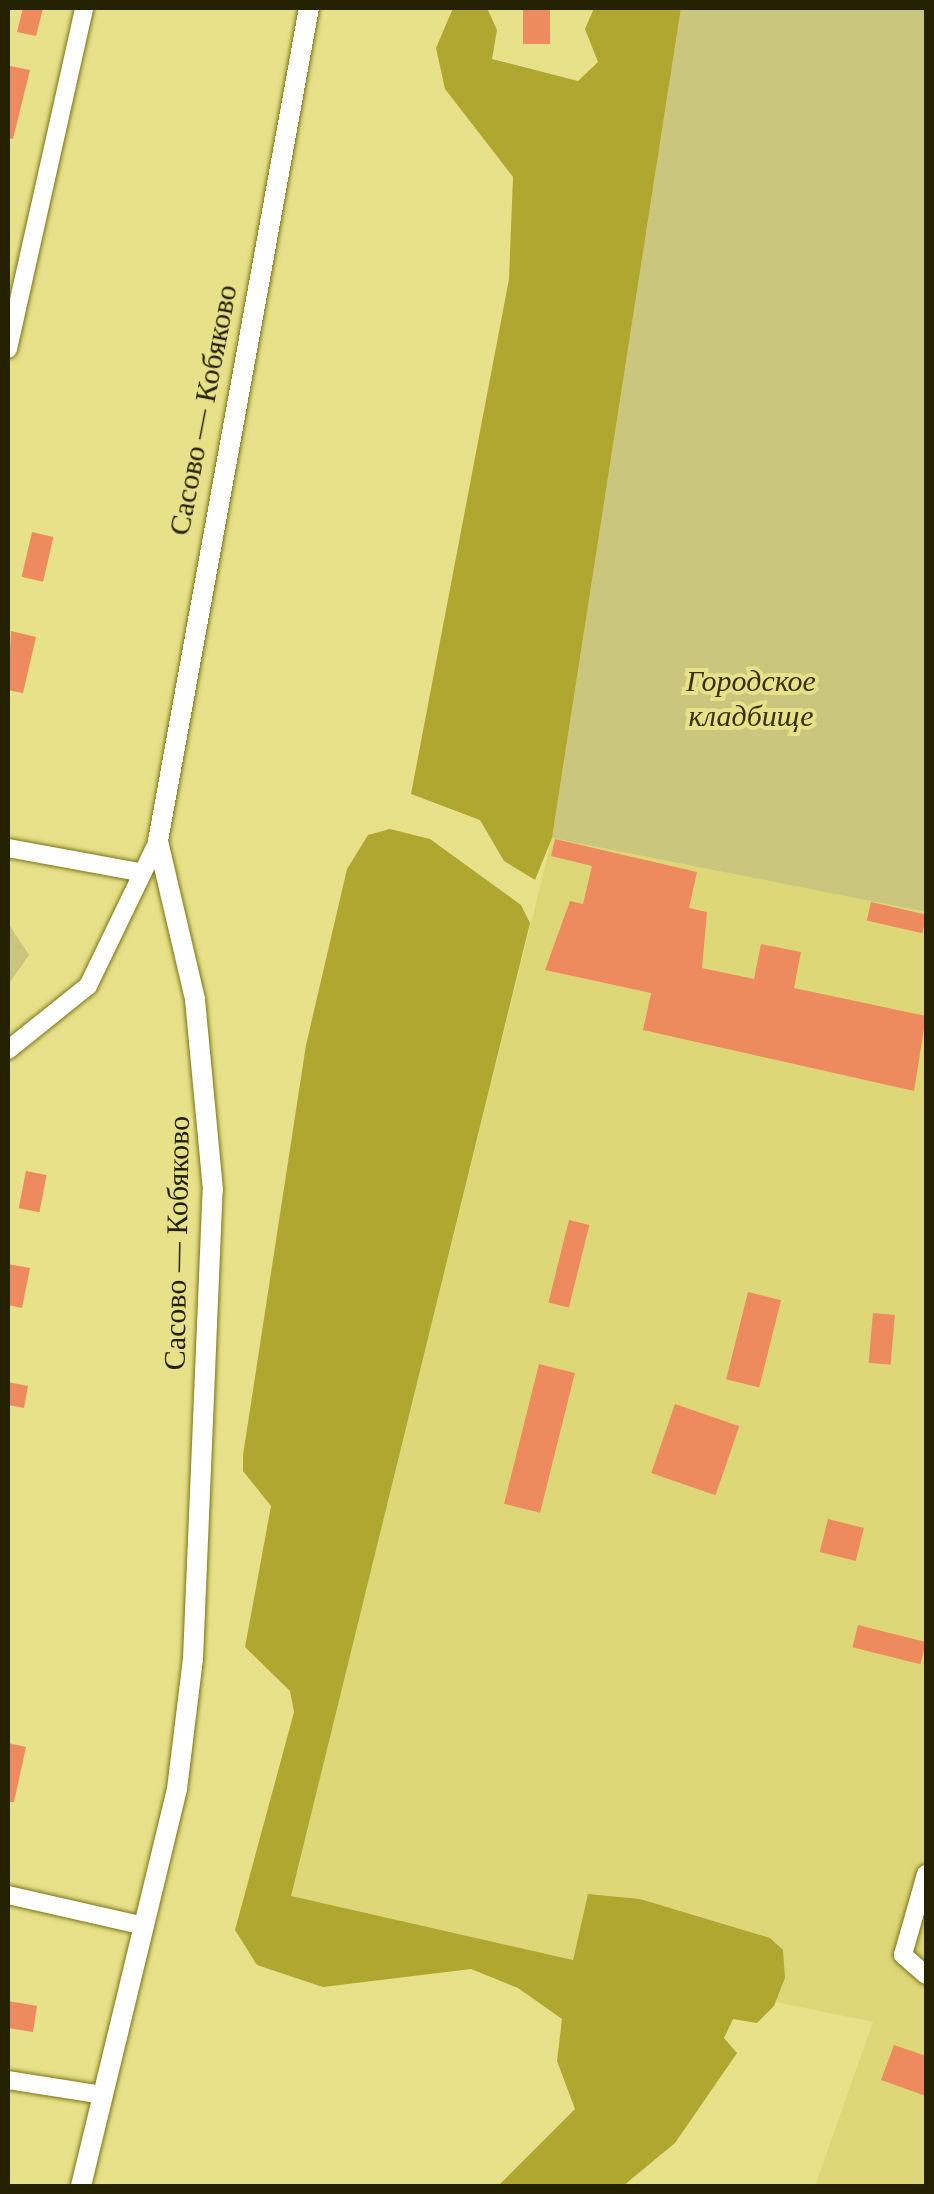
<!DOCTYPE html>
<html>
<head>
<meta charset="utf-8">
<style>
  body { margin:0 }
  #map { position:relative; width:934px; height:2194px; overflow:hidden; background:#e7e18a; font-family:"Times New Roman",serif }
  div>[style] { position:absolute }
  .built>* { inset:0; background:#ded777 }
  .green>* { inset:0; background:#cbc67e }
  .forest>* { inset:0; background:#b0a731 }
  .building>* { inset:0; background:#ee8b5e; transform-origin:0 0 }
  .roads { filter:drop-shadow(0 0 2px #7b7415) drop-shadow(0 0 2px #7b7415) }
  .minor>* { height:18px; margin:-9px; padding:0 9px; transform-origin:9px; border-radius:9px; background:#fff }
  .tertiary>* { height:20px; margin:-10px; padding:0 10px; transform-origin:10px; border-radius:10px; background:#fff }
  span { translate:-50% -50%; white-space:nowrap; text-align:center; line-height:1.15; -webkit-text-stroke:8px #e7e18a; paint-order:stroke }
  .street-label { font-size:30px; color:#242100 }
  .park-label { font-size:30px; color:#363200; font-style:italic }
  .frame { position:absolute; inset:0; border:10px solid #242100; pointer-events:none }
</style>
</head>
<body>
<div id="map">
  <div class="built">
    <div style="clip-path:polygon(552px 838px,926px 912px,926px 2186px,815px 2186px,873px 2022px,776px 2002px,785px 1978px,640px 1899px,589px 1894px,573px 1960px,290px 1897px)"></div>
  </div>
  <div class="green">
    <div style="clip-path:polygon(681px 8px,926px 8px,926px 912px,552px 838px)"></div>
    <div style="clip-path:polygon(8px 923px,29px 955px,8px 985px)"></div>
  </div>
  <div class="forest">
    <div style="clip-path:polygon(453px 8px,487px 8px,497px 30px,492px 59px,578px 81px,598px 62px,585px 29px,594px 8px,681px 8px,552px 838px,535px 880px,504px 861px,480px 820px,411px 794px,509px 279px,513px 177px,445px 89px,436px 48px)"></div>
    <div style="clip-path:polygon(390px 829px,430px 839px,521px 905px,530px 923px,291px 1896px,573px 1960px,588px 1894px,640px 1899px,770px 1938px,783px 1950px,785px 1978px,774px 2006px,757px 2023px,733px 2019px,724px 2038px,737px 2053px,675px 2143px,623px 2186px,498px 2186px,575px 2109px,557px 2061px,562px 2019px,518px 1988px,471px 1969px,323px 1987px,257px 1965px,235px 1930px,294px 1712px,290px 1691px,245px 1647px,271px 1506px,243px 1471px,243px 1455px,306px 1045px,347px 869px,368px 835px)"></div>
  </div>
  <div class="building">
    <div style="clip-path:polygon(23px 8px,43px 8px,36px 36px,17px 32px)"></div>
    <div style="left:523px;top:8px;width:27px;height:36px"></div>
    <div style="clip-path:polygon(10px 66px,30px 70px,13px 139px,8px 138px)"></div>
    <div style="left:32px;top:532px;width:22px;height:46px;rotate:13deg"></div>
    <div style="clip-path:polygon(11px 631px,36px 637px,23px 693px,8px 690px)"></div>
    <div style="clip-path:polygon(555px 839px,697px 872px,689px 908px,707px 912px,702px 968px,754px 979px,761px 944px,801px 952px,794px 988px,926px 1016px,914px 1091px,643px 1030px,651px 993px,545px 970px,570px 901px,583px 904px,592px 866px,551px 856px)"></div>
    <div style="left:871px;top:902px;width:57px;height:19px;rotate:13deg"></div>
    <div style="left:26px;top:1171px;width:21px;height:38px;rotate:11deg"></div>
    <div style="left:569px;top:1220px;width:21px;height:85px;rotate:14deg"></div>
    <div style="clip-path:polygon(8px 1264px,30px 1268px,22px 1308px,8px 1305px)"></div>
    <div style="left:748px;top:1292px;width:34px;height:90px;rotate:14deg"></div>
    <div style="left:873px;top:1313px;width:22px;height:50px;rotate:5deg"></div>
    <div style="left:539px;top:1364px;width:37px;height:144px;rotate:14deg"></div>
    <div style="clip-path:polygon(8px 1382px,28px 1386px,24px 1408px,8px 1405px)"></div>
    <div style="left:675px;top:1404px;width:68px;height:73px;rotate:19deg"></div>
    <div style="left:828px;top:1519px;width:37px;height:34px;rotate:14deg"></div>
    <div style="left:858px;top:1625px;width:70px;height:23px;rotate:14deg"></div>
    <div style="clip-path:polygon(8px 1743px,26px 1747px,14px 1802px,8px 1802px)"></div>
    <div style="clip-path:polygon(8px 2001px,37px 2006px,33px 2032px,8px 2028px)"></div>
    <div style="clip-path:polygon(894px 2045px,926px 2056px,926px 2096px,881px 2080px)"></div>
  </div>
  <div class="roads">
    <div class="minor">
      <div style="left:8px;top:349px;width:349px;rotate:-77.4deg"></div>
      <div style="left:8px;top:848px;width:133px;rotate:10.4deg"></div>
      <div style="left:8px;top:1050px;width:102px;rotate:-38.7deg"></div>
      <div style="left:88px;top:986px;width:161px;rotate:-64.2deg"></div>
      <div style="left:926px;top:1874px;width:84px;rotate:105.9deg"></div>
      <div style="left:903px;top:1955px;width:30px;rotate:41deg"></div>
      <div style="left:8px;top:1895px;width:140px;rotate:12.8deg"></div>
      <div style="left:8px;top:2080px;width:96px;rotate:9deg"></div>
    </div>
    <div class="tertiary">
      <div style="left:81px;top:2186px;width:408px;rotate:-76.4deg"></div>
      <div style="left:177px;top:1789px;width:131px;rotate:-83deg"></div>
      <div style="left:193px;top:1659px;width:469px;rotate:-87.6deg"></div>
      <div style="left:213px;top:1190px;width:192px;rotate:-95.4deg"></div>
      <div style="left:195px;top:999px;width:162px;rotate:-103.2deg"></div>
      <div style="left:158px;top:841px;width:847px;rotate:-79.73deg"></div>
    </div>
  </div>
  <div class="street-label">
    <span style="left:203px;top:410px;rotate:-79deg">Сасово — Кобяково</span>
    <span style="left:177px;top:1243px;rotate:-89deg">Сасово — Кобяково</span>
  </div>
  <div class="park-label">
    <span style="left:751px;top:698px">Городское<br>кладбище</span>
  </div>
  <div class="frame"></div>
</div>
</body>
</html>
